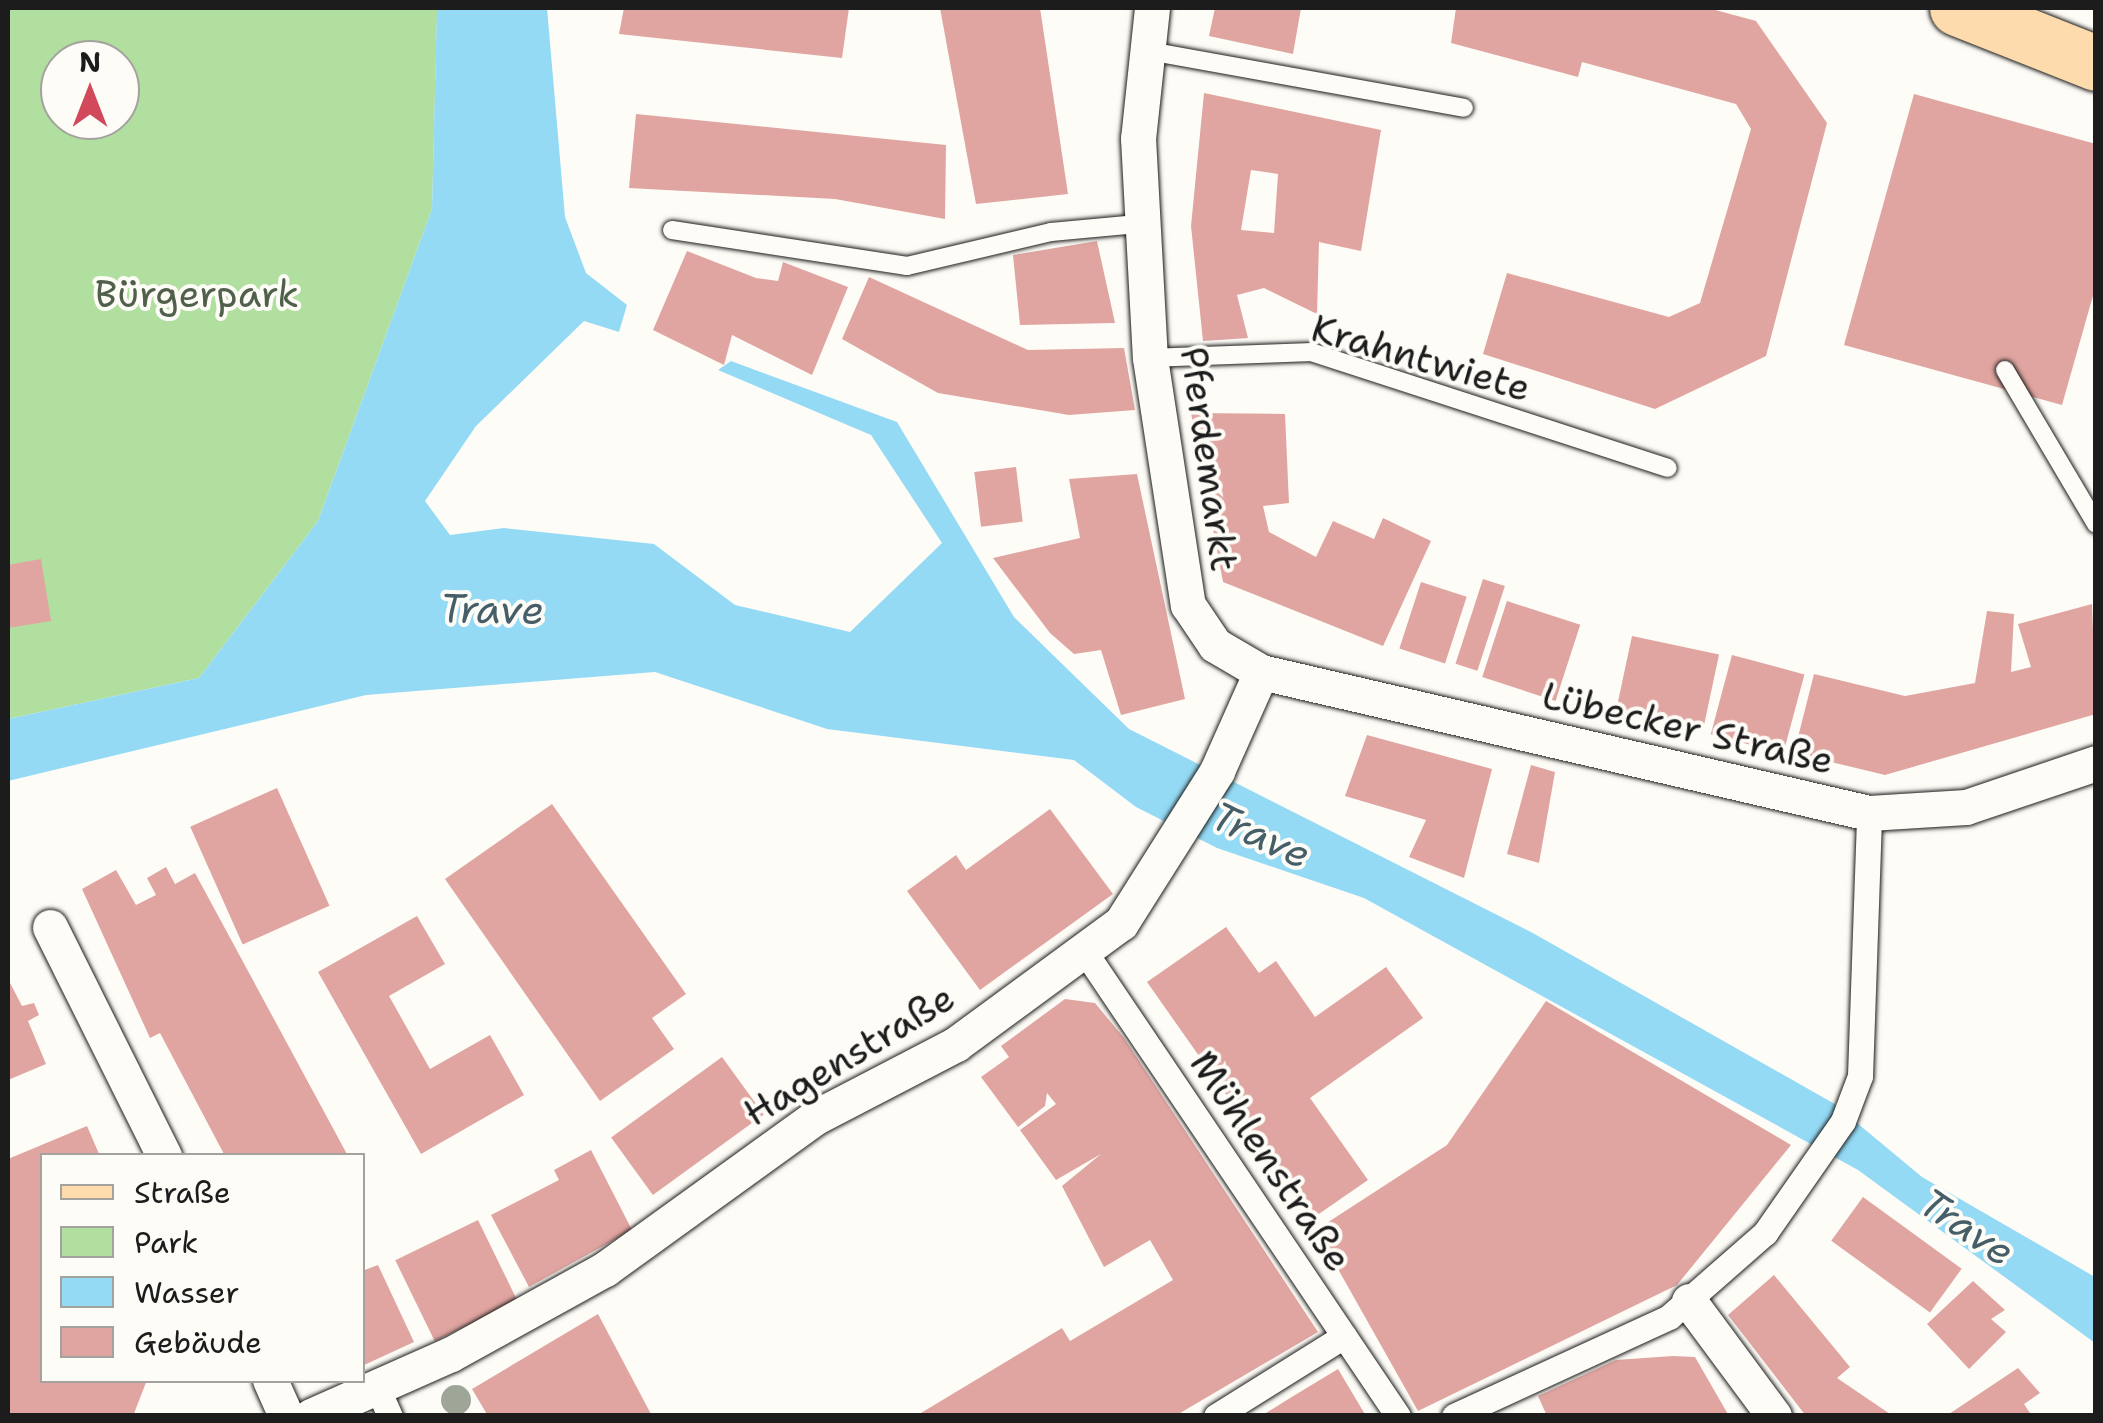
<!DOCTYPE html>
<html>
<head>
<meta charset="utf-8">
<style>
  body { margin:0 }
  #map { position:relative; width:2103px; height:1423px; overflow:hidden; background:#fdfcf7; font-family:"Shantell Sans",sans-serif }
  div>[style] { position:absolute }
  .green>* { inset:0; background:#b0df9f }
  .water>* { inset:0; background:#94daf5 }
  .building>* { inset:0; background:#e0a5a0; transform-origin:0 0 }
  .roads { filter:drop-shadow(0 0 2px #1c1c1c) drop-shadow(0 0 2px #1c1c1c) }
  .service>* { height:18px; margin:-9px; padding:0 9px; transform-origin:9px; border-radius:9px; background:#fdfcf7 }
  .pedestrian>* { height:25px; margin:-12.5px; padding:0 12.5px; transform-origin:12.5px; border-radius:12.5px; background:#fdfcf7 }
  .minor>* { height:35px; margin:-17.5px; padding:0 17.5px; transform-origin:17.5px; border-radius:17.5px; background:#fdfcf7 }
  .primary>* { height:55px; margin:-27.5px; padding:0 27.5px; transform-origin:27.5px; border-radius:27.5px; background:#fedbac }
  .trees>* { width:30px; height:30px; margin:-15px; border-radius:50%; background:#9ea698 }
  span { translate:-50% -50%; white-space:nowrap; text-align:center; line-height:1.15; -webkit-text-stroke:8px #fdfcf7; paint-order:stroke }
  .park-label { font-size:38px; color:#50604a }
  .street-label { font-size:38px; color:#1c1c1c }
  .water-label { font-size:40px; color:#465e68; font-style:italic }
  .frame { position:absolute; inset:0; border:10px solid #1c1c1c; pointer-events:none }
  .legend { position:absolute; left:40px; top:1153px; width:325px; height:230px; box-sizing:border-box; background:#fdfcf7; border:2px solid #a3a29f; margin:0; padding:12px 18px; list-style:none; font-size:30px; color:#1c1c1c }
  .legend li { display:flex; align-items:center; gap:20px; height:50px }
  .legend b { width:50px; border:2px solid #a3a29f }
  .north { position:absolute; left:40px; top:40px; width:100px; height:100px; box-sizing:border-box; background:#fdfcf7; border:2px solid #a3a29f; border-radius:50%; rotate:0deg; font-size:28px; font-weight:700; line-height:40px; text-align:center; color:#1c1c1c }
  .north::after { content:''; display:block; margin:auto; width:35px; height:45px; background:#d1495b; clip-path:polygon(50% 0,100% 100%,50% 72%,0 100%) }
</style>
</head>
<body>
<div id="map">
  <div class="green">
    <div style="clip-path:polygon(evenodd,8px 8px,437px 8px,437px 15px,432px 209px,318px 521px,199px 678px,8px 719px,8px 8px,60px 60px,120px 60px,120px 120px,60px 120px,60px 60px)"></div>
  </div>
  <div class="water">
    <div style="clip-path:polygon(437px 8px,547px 8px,565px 217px,586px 273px,627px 305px,619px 332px,584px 321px,476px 426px,425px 501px,450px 535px,504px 528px,654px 544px,735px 605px,850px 632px,942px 543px,871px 435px,718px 370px,731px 361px,897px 422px,1014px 617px,1129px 729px,1531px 932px,1833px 1103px,1922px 1177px,2095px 1277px,2095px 1343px,1858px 1170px,1364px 898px,1217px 848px,1136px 807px,1074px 760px,827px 729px,655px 672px,366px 695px,8px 781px,8px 719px,199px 678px,318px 521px,432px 209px)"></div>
  </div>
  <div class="building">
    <div style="clip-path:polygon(624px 8px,849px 8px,842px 58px,619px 34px)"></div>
    <div style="clip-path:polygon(940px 8px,1040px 8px,1068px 194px,976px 204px)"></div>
    <div style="clip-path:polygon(1215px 8px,1301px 8px,1293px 54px,1209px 36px)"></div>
    <div style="clip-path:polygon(1456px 8px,1708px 8px,1756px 21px,1827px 123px,1766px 356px,1655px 409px,1483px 354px,1507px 273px,1669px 317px,1700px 303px,1751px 129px,1736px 104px,1582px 62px,1578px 77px,1451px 43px)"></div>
    <div style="clip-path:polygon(evenodd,1204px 93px,1381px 130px,1361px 251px,1319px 242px,1317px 314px,1264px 288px,1237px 295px,1248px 338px,1203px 341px,1191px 226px,1204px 93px,1251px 170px,1278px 174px,1274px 233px,1241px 230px,1251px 170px)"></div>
    <div style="clip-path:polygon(1914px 94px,2096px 144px,2096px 285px,2062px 405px,1844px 345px)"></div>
    <div style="clip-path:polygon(636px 114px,946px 145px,945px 219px,835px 199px,629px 188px)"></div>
    <div style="clip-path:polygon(1097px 241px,1115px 323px,1020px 325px,1013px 255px)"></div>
    <div style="clip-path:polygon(687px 251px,756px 278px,778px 281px,783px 262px,848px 287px,812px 375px,732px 335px,724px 365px,653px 330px)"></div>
    <div style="clip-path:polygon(869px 277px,1028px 350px,1124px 348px,1135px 410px,1069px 415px,938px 393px,842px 339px)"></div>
    <div style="clip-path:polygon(1191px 413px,1285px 414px,1289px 503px,1263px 506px,1269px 532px,1316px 557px,1333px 521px,1374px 539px,1383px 518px,1431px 541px,1383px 646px,1223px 582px)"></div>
    <div style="left:1016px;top:467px;width:55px;height:42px;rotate:83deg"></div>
    <div style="clip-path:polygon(1137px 474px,1185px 699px,1121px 715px,1101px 650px,1074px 654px,1050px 633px,993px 558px,1080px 538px,1069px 479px)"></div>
    <div style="clip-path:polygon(41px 559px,51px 621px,8px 628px,8px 565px)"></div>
    <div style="left:1483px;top:579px;width:23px;height:89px;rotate:18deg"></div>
    <div style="left:1421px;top:582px;width:48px;height:70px;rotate:18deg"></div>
    <div style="left:1507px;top:601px;width:77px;height:80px;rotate:18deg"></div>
    <div style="clip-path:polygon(2092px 604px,2096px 714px,1885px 775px,1794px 753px,1814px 674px,1905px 696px,1975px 683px,1987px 611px,2014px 614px,2011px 672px,2031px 667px,2018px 624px)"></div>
    <div style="left:1632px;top:636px;width:89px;height:76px;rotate:12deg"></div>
    <div style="left:1732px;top:655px;width:75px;height:82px;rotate:15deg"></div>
    <div style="clip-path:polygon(1367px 735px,1492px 769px,1464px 878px,1409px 857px,1426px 820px,1345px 796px)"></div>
    <div style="clip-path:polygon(1531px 765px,1555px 772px,1539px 863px,1507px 854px)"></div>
    <div style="left:277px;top:788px;width:129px;height:95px;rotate:66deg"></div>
    <div style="clip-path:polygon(552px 804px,686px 994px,652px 1018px,674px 1049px,600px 1101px,445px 879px)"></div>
    <div style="clip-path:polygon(1050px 809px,1113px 894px,980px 990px,907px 891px,956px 855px,966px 870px)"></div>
    <div style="clip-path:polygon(166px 867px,175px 884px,195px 873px,348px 1156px,225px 1156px,160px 1033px,150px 1038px,82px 889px,116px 870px,136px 905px,156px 895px,147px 878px)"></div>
    <div style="clip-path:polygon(417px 916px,445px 964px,389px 996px,430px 1069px,490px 1035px,524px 1095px,421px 1154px,318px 972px)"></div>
    <div style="clip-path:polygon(1226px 927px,1259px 973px,1276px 961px,1315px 1017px,1386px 967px,1423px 1018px,1310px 1098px,1368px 1180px,1313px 1218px,1147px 982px)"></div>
    <div style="clip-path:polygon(8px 979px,22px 1006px,34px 1003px,39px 1015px,28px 1021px,46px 1064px,8px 1080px)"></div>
    <div style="clip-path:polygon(1065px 999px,1095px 1003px,1124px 1038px,1318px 1332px,1175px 1416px,916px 1416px,1062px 1328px,1070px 1341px,1173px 1280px,1150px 1240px,1104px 1267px,1062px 1186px,1101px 1154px,1056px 1180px,1020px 1130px,1056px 1104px,1047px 1093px,1045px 1106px,1018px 1127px,981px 1077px,1009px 1057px,1001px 1046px)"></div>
    <div style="clip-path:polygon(1546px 1001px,1791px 1145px,1677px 1285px,1418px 1411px,1316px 1230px,1447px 1145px)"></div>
    <div style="left:722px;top:1057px;width:71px;height:137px;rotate:54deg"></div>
    <div style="clip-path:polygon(87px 1126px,100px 1156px,42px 1156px,42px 1380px,147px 1380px,133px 1416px,8px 1416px,8px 1159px)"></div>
    <div style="clip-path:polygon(591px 1150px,632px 1230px,529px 1287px,491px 1215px,559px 1180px,554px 1170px)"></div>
    <div style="left:1863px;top:1197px;width:122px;height:54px;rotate:36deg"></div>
    <div style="left:478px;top:1220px;width:90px;height:92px;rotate:64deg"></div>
    <div style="clip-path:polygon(378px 1265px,414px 1342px,362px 1366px,362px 1271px)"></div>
    <div style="clip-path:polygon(1774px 1275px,1850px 1367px,1837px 1378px,1893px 1416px,1806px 1416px,1728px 1315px)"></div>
    <div style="clip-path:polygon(1973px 1281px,2005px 1310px,1991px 1319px,2006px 1332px,1969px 1369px,1927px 1324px)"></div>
    <div style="clip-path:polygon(598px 1314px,652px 1416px,488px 1416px,472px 1389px)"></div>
    <div style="clip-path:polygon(1673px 1356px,1695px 1357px,1729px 1416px,1547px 1416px,1538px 1396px,1616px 1360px)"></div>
    <div style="clip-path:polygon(2018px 1368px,2040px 1393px,2024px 1404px,2032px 1416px,1946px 1416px)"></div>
    <div style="clip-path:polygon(1338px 1369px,1366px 1416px,1261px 1416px,1295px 1395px)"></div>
  </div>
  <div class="roads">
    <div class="service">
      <div style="left:1143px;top:50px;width:326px;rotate:10.2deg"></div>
      <div style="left:672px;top:230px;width:238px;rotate:8.7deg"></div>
      <div style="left:907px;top:266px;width:148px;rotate:-13.3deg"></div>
      <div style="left:1051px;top:232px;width:87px;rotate:-5.3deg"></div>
      <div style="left:1150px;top:358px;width:161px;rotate:-2.1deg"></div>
      <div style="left:1311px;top:352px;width:375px;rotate:18deg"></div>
      <div style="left:2005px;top:370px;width:179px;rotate:59.4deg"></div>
    </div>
    <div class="pedestrian">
      <div style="left:1083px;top:949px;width:563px;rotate:56deg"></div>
      <div style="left:377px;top:1387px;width:32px;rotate:66deg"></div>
      <div style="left:1216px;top:1416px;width:151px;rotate:-32deg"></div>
      <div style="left:1454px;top:1416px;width:237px;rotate:-24.7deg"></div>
      <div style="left:1669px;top:1317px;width:128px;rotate:-41.2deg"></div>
      <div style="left:1765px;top:1233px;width:136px;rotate:-55.1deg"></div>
      <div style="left:1843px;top:1121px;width:48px;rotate:-69.3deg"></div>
      <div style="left:1860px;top:1076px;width:263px;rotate:-88deg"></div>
    </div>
    <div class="minor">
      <div style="left:1152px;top:8px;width:131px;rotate:96.1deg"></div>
      <div style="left:1138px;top:138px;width:220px;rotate:86.9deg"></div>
      <div style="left:1150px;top:358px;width:250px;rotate:81.3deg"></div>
      <div style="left:1188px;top:605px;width:48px;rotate:56deg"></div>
      <div style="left:1215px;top:645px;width:53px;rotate:30.4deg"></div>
      <div style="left:1261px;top:672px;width:624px;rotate:13.06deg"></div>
      <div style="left:1869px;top:813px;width:97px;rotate:-3.5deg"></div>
      <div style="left:1966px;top:807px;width:137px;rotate:-18.7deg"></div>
      <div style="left:50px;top:927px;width:256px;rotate:63.5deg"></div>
      <div style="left:1689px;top:1301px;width:143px;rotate:53.5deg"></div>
      <div style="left:270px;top:1380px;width:39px;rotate:66deg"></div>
      <div style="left:311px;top:1416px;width:153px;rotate:-23.9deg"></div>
      <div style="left:451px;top:1354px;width:176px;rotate:-28.9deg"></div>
      <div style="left:605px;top:1269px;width:260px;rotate:-35.8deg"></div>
      <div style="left:816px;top:1117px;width:158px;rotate:-27.5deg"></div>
      <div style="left:956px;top:1044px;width:205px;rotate:-36.3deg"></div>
      <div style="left:1121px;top:923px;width:180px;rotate:-57.7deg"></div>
      <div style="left:1217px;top:771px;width:108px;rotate:-66deg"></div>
    </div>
    <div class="primary">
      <div style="left:1957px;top:8px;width:149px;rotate:21.6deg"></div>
    </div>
  </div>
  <div class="trees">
    <div style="left:456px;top:1400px"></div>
  </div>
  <div class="park-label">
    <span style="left:197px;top:294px">Bürgerpark</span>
  </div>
  <div class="street-label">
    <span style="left:1421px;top:358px;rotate:16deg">Krahntwiete</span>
    <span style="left:1209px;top:459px;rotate:82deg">Pferdemarkt</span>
    <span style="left:1688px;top:728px;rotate:13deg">Lübecker Straße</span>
    <span style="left:849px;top:1055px;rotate:-31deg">Hagenstraße</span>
    <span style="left:1271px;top:1161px;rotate:56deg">Mühlenstraße</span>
  </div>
  <div class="water-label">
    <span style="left:492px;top:609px;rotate:1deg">Trave</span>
    <span style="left:1261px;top:835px;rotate:25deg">Trave</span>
    <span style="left:1967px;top:1227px;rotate:34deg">Trave</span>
  </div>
  <div class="frame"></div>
  <ul class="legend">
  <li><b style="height:12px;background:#fedbac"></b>Straße</li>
  <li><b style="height:28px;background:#b0df9f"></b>Park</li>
  <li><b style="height:28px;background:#94daf5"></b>Wasser</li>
  <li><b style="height:28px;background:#e0a5a0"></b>Gebäude</li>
  </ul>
  <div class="north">N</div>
</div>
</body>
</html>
